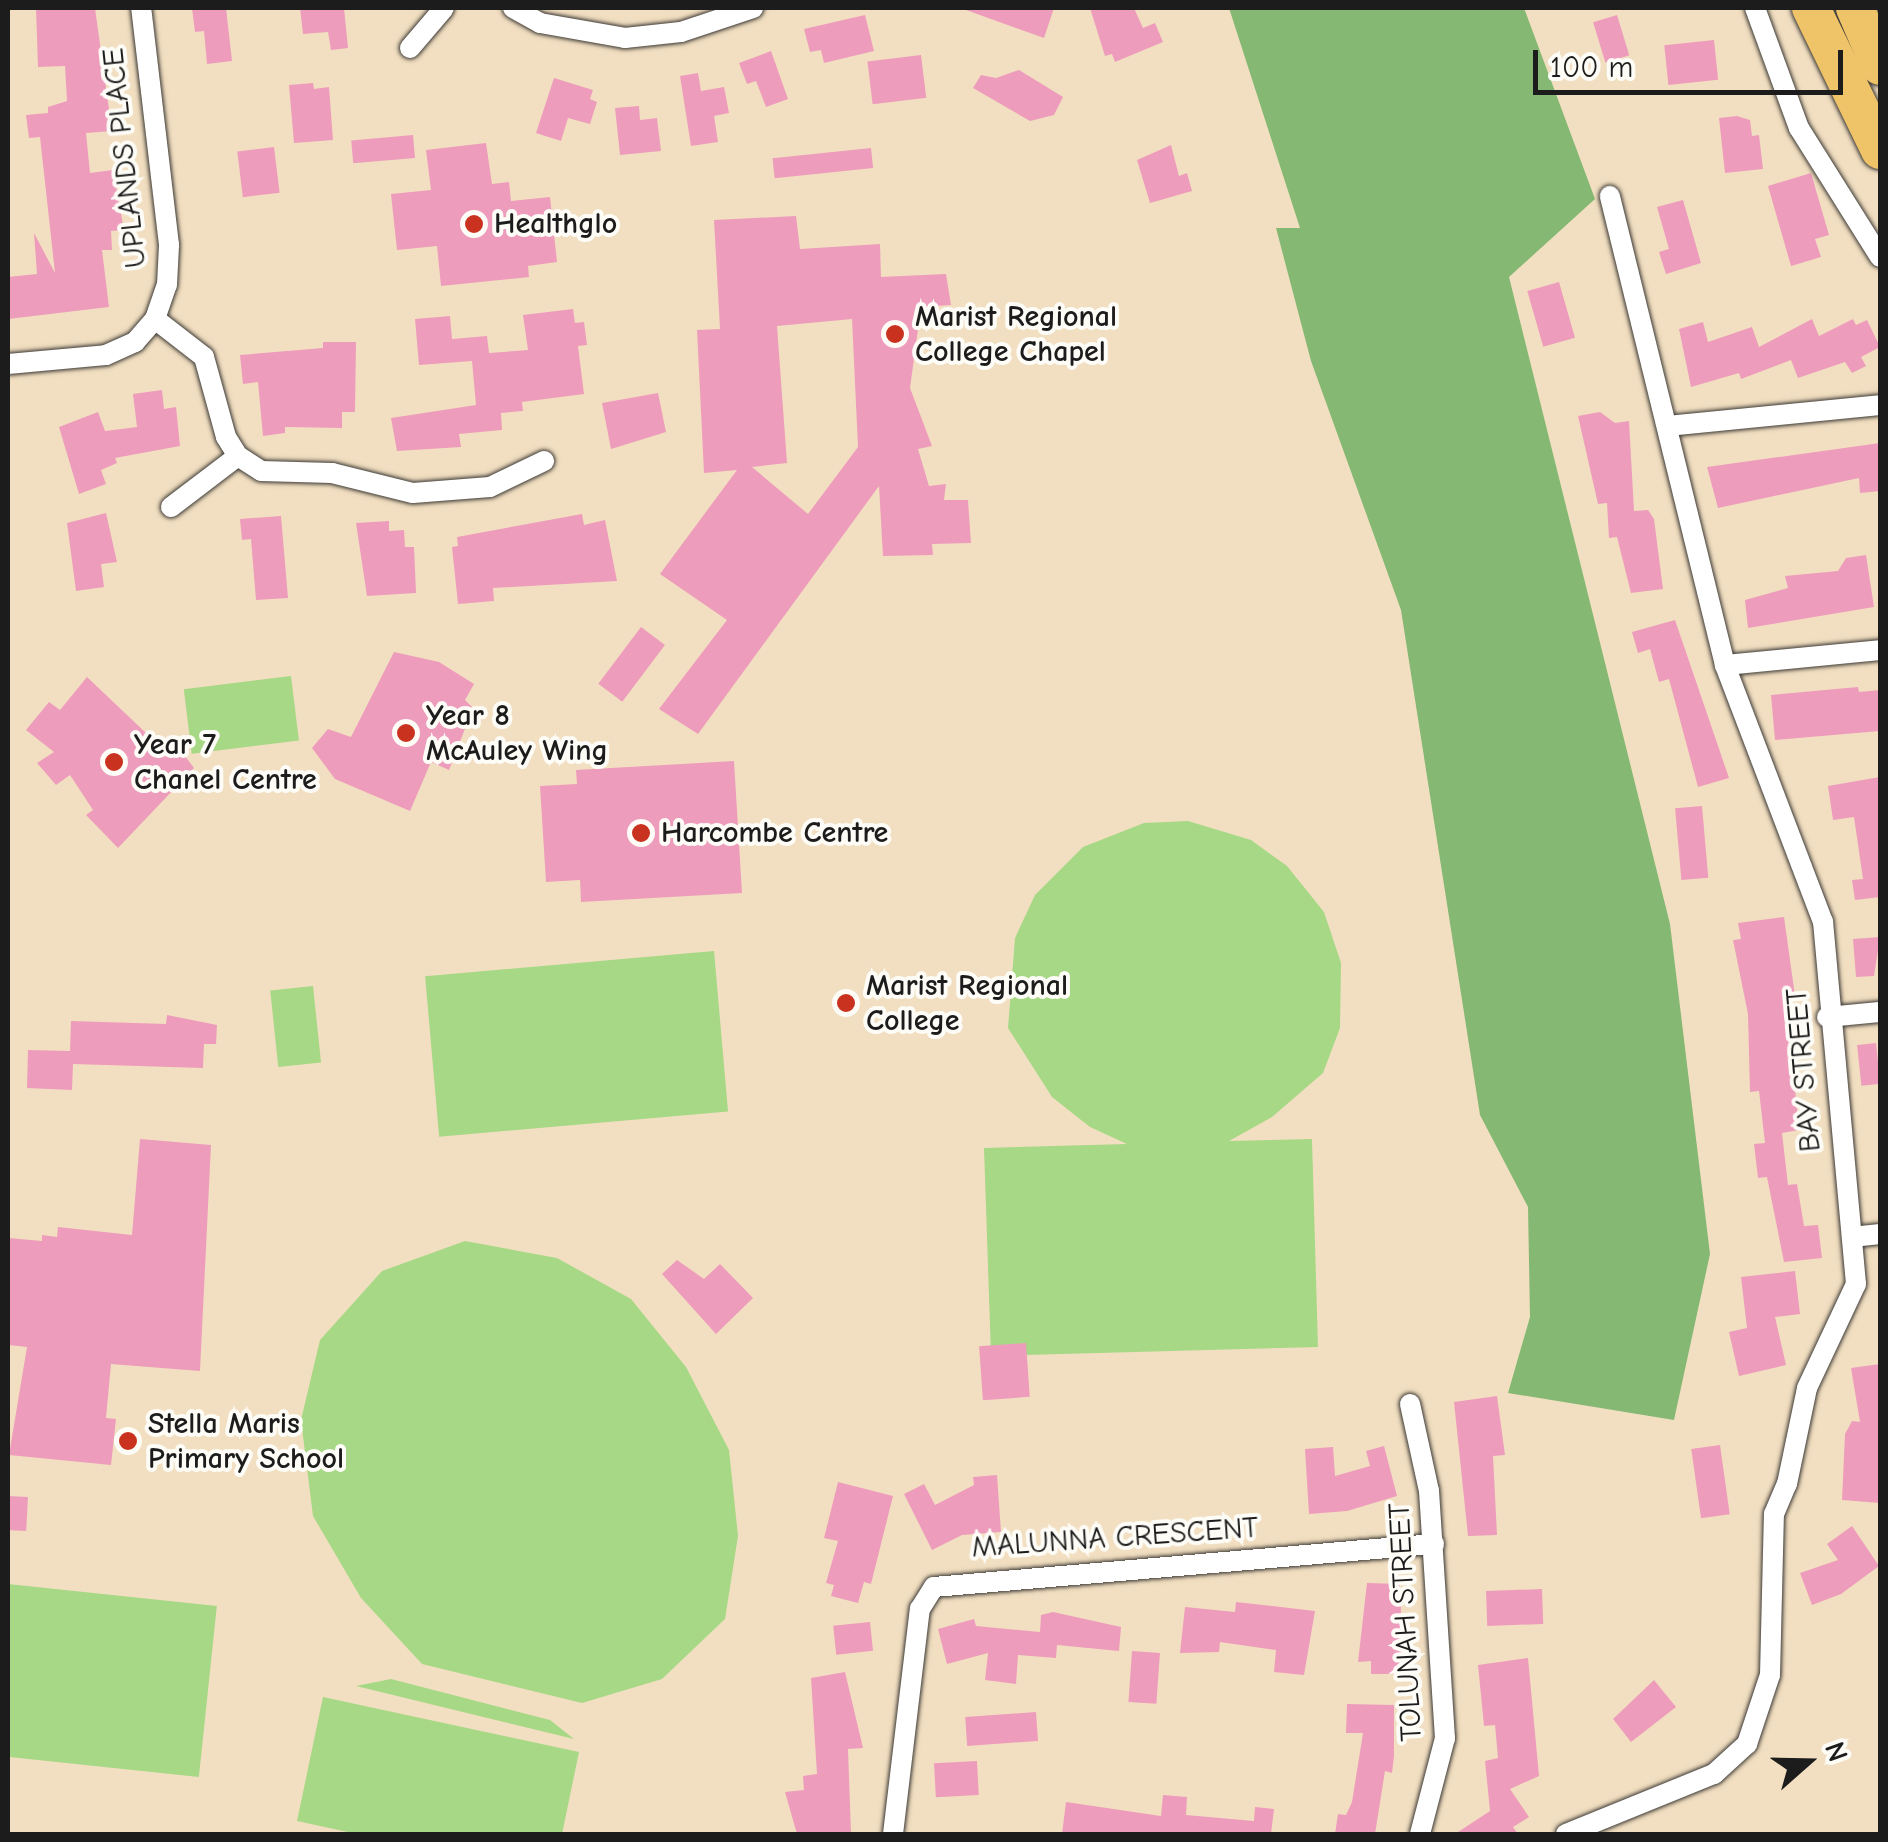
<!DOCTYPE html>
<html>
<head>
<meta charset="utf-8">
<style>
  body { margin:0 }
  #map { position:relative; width:1888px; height:1842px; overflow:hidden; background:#f2dfc1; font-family:"Comic Neue",sans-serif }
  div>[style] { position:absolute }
  .green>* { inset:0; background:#a7d886; transform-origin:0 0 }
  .forest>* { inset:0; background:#85b873 }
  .building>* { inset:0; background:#ee9cbb; transform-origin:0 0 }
  .roads { filter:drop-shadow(0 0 2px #3c3935) drop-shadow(0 0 2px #3c3935) }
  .street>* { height:20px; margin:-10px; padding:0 10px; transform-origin:10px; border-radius:10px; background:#fff }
  .highway>* { height:38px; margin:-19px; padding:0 19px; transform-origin:19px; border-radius:19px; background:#efc469 }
  .dots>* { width:28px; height:28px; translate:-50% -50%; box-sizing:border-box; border:5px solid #fdfcf7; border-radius:50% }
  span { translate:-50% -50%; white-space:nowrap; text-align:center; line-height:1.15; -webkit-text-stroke:8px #fdfcf7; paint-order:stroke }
  .street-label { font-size:30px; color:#1c1c1c }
  .poi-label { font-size:30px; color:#1c1c1c; font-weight:700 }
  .left { translate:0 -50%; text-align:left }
  .frame { position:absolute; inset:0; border:10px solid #1c1c1c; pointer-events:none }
  .north { position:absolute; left:1758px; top:1712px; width:100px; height:100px; -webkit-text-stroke:8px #fdfcf7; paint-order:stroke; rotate:70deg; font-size:28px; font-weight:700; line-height:40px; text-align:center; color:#1c1c1c }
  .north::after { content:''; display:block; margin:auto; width:35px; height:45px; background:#1c1c1c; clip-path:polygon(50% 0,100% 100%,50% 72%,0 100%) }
  .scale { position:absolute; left:1533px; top:50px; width:310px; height:45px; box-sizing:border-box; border:5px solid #1c1c1c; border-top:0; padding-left:12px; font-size:30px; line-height:35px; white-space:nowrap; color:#1c1c1c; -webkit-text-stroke:8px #fdfcf7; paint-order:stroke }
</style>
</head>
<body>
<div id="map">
  <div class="green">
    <div style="left:291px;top:676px;width:65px;height:108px;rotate:83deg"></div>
    <div style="clip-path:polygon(1188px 821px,1251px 840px,1287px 866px,1324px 912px,1341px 963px,1340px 1028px,1323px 1073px,1272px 1117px,1229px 1141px,1312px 1139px,1318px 1347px,991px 1356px,984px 1148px,1127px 1144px,1090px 1127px,1052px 1097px,1008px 1028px,1015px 938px,1035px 895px,1083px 847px,1144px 823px)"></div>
    <div style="left:714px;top:951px;width:161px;height:290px;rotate:85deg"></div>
    <div style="left:313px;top:986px;width:77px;height:43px;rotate:84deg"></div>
    <div style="clip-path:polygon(465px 1241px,557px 1258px,631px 1299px,686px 1367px,729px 1450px,738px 1536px,725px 1619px,662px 1679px,582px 1703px,422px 1664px,361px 1598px,313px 1516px,301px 1420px,320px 1340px,382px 1271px)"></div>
    <div style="left:8px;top:1584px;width:210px;height:172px;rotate:6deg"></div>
    <div style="clip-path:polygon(391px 1679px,550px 1720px,574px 1739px,356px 1686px)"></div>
    <div style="clip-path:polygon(323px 1697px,579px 1752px,562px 1834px,357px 1834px,297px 1821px)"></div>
  </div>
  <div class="forest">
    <div style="clip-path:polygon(1229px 8px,1524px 8px,1595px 199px,1509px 277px,1670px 924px,1710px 1254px,1674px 1420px,1508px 1393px,1530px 1317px,1528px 1207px,1480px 1115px,1401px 610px,1311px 361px,1276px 228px,1300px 228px)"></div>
  </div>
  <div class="building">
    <div style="clip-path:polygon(36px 8px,95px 8px,112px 131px,86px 133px,90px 173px,113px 170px,124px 230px,111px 231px,112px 250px,102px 250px,109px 307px,8px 319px,8px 277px,37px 274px,34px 233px,55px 273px,40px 137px,29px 138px,26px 115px,48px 113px,48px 107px,67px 101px,65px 66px,38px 67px)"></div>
    <div style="clip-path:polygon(192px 8px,226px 8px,232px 61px,207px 64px,204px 31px,195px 32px)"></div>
    <div style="clip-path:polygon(300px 8px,344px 8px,348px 48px,331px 50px,328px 32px,303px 34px)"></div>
    <div style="clip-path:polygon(1054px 8px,1044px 38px,966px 10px,966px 8px)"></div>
    <div style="clip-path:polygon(1090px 8px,1134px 8px,1143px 28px,1155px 23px,1163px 42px,1115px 62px,1112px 54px,1105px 56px)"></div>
    <div style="clip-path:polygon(865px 15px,874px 51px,824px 63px,821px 50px,810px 52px,804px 29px)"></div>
    <div style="left:1617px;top:15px;width:42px;height:25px;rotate:73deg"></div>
    <div style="left:1714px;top:40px;width:40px;height:50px;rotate:84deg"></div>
    <div style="clip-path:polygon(771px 51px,788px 99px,766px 107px,756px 81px,747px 84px,739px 63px)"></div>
    <div style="left:921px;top:55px;width:43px;height:54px;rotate:83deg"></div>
    <div style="clip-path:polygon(1019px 70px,1063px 97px,1054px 115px,1030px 121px,973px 88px,981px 75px,996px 78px)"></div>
    <div style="clip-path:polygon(698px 73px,701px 91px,724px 87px,729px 113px,714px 116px,718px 142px,691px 146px,680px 76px)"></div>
    <div style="clip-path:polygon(554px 78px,593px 90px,590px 99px,597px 102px,590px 124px,568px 118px,561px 141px,536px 133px)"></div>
    <div style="clip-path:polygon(313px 83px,314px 89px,329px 87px,333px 140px,294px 143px,289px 85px)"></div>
    <div style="clip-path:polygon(639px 106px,640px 120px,657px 118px,661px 151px,620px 155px,615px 108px)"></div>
    <div style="clip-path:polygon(1737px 116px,1750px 120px,1752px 136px,1759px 135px,1763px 169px,1725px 173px,1719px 118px)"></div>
    <div style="left:413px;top:135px;width:23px;height:62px;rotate:85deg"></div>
    <div style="clip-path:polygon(486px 143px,492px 184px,509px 182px,511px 201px,550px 197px,557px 262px,528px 266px,529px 277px,441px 286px,437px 246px,397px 250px,391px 194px,431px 190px,426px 150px)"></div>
    <div style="clip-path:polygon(1171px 145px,1179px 176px,1187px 173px,1192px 191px,1150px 203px,1137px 160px)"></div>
    <div style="left:274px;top:147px;width:46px;height:37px;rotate:83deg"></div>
    <div style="left:871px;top:148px;width:20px;height:99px;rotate:84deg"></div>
    <div style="clip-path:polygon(1811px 173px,1829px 235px,1815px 239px,1821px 257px,1791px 266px,1768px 186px)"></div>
    <div style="clip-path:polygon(1683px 200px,1701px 263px,1666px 274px,1659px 252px,1669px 249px,1657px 207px)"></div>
    <div style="clip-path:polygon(evenodd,796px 216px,800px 249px,880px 244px,881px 277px,946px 274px,951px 305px,921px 307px,910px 388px,932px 446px,918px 449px,929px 486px,946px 484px,944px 500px,968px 500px,971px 543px,932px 544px,933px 555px,883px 556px,879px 486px,698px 734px,659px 709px,727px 620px,660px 574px,737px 470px,704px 473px,697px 330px,720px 329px,714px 220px,796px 216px,852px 319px,858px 447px,808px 514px,752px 467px,787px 463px,777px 326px,852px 319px)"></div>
    <div style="left:1559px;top:282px;width:58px;height:33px;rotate:74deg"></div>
    <div style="clip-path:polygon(573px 309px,575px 323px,584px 322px,587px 345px,578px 346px,584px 394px,522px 402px,523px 411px,501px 413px,502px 430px,459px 434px,461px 447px,397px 451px,391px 418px,476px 405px,472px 361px,419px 365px,415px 319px,450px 316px,452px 339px,487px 336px,489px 353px,528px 350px,523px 315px)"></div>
    <div style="clip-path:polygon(1812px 319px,1819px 336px,1853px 319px,1856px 325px,1867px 320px,1880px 347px,1861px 357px,1866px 366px,1852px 373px,1845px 362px,1798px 378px,1791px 360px,1741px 379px,1739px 373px,1691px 387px,1679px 329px,1703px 322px,1708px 342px,1752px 327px,1759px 347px)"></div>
    <div style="clip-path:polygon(323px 342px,356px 342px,355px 412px,342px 412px,342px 428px,285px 427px,285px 433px,263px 436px,258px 382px,243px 384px,240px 355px,323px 348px)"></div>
    <div style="clip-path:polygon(162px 390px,164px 409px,176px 407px,180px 446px,115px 458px,117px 463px,101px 470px,106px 484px,79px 494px,59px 427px,98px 412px,105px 431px,137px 427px,133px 394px)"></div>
    <div style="clip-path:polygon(658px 393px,666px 432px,611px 449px,602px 403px)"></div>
    <div style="clip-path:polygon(1600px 412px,1615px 423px,1629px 421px,1634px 511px,1648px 510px,1654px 519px,1663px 589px,1631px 593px,1617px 537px,1609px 538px,1607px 503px,1598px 504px,1578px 416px)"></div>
    <div style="clip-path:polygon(1880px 443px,1880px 491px,1860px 493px,1859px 478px,1718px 508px,1707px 467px)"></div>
    <div style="clip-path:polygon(106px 513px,117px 562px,101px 564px,104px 587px,76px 591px,67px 523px)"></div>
    <div style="clip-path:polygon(582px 514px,584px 525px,605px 520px,617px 581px,493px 588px,494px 601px,458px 604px,452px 547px,458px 546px,457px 537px)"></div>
    <div style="clip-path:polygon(281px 516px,288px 598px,256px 600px,251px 539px,242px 540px,240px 519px)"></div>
    <div style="clip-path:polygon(389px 521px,389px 531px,404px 530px,405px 547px,414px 547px,416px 593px,367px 596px,356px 523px)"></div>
    <div style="clip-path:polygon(1866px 555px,1874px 607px,1748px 628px,1745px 600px,1788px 588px,1785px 576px,1838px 571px,1846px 558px)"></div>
    <div style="clip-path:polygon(1675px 620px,1729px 778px,1698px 787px,1669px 679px,1659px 682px,1650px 649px,1638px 653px,1632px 632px)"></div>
    <div style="left:641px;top:627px;width:30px;height:71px;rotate:37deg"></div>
    <div style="clip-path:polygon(394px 652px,439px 662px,474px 684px,465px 700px,473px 708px,449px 770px,431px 762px,410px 811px,335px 779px,312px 748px,328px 729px,351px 737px)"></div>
    <div style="clip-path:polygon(87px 677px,166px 752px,176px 744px,194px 768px,118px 848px,86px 815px,93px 810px,70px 775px,56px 785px,37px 763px,54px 752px,26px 730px,49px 702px,60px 710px)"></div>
    <div style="clip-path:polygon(1858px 687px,1859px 692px,1880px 690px,1880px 731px,1775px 740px,1771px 695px)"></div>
    <div style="clip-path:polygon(734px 761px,742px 893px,581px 902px,580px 880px,546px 882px,540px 786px,577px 784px,576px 770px)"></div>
    <div style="clip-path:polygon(1880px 777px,1880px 897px,1855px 900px,1852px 880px,1863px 879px,1854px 817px,1833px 820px,1828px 786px)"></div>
    <div style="left:1702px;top:806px;width:72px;height:27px;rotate:85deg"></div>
    <div style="clip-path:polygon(1784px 917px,1795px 996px,1786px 997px,1799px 1130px,1782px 1133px,1788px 1185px,1797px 1184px,1804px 1226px,1818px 1225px,1822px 1258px,1784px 1262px,1767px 1177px,1758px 1178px,1754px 1144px,1765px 1143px,1759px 1091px,1750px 1092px,1748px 1014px,1733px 940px,1741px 939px,1738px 923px)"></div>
    <div style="clip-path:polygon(1880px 937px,1874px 976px,1856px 977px,1853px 939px)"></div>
    <div style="clip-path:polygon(167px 1015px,217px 1025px,216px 1044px,204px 1044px,203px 1068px,73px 1064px,72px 1090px,27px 1088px,28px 1050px,70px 1051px,71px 1021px,166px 1024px)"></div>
    <div style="left:1876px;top:1043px;width:41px;height:19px;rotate:84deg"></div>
    <div style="clip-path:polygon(140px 1139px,211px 1145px,200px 1371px,111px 1364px,106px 1418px,116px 1419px,111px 1465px,9px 1455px,27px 1347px,8px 1345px,9px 1238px,42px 1241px,42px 1235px,57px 1237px,58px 1227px,132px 1235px)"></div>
    <div style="clip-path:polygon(677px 1260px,704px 1279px,720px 1264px,753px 1298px,716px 1334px,662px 1274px)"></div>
    <div style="clip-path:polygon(1795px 1271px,1800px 1314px,1775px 1317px,1786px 1365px,1739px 1376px,1729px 1332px,1747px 1328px,1741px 1277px)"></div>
    <div style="left:1026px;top:1343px;width:54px;height:47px;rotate:86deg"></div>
    <div style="clip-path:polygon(1880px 1364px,1880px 1503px,1842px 1500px,1845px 1434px,1852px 1421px,1860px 1422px,1851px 1368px)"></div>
    <div style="clip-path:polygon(1497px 1396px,1505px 1455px,1493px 1456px,1497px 1535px,1468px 1536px,1454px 1402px)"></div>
    <div style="left:1720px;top:1445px;width:70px;height:29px;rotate:82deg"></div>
    <div style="clip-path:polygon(1384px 1446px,1397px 1496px,1347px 1511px,1309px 1514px,1305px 1449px,1333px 1447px,1335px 1476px,1370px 1466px,1366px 1451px)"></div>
    <div style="clip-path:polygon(997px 1475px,1001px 1532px,962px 1535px,932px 1550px,904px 1494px,924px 1484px,935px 1505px,974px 1485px,973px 1477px)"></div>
    <div style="clip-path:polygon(838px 1482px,893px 1496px,871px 1584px,864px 1582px,858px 1603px,831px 1596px,834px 1585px,826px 1583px,838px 1541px,824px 1538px)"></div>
    <div style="left:8px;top:1496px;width:20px;height:34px;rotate:3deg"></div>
    <div style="clip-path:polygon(1852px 1526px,1879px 1566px,1841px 1594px,1812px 1605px,1800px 1573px,1838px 1560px,1827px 1544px)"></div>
    <div style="clip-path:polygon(1367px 1583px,1400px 1584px,1403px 1674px,1371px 1674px,1371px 1661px,1358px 1662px)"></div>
    <div style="left:1542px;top:1589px;width:35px;height:56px;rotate:88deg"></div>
    <div style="clip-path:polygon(1236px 1602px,1315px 1611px,1304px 1675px,1274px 1672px,1276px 1650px,1220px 1642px,1219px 1652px,1180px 1653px,1185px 1607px,1235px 1612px)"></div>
    <div style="clip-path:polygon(1053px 1612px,1121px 1627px,1119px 1651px,1057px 1645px,1056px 1658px,1018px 1655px,1016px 1684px,985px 1680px,988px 1653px,947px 1664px,938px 1629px,974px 1619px,976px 1626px,1040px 1632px,1041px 1615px)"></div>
    <div style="left:870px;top:1622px;width:29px;height:37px;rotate:84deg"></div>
    <div style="left:1132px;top:1651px;width:28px;height:51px;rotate:4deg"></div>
    <div style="clip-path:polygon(1528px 1658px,1539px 1776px,1510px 1789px,1529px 1817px,1513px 1827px,1518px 1834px,1455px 1834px,1490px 1811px,1485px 1761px,1498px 1758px,1495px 1725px,1484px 1726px,1478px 1665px)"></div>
    <div style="clip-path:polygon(845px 1672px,863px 1748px,848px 1749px,851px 1833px,797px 1834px,785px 1792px,804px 1790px,803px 1776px,817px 1774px,811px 1678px)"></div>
    <div style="clip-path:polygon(1654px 1680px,1676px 1707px,1631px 1742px,1613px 1719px)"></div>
    <div style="clip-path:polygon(1347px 1704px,1394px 1705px,1394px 1756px,1392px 1773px,1385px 1771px,1375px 1834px,1335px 1834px,1338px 1814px,1346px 1815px,1352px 1802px,1363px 1733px,1346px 1733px)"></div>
    <div style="left:1036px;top:1712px;width:29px;height:71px;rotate:86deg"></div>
    <div style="left:977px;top:1761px;width:34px;height:43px;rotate:87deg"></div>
    <div style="clip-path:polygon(1163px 1795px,1187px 1797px,1186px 1815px,1254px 1821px,1255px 1807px,1274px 1809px,1271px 1834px,1062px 1834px,1066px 1802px,1161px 1816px)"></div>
  </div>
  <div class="roads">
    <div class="street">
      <div style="left:513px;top:8px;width:31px;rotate:29deg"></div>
      <div style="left:540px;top:23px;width:86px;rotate:10deg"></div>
      <div style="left:625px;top:38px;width:56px;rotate:-6.1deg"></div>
      <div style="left:681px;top:32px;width:76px;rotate:-18.4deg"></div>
      <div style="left:1755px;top:8px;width:128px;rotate:69.9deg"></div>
      <div style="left:1799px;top:128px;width:152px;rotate:57.9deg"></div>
      <div style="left:410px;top:48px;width:52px;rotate:-49.6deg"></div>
      <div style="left:155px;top:319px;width:62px;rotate:37.8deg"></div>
      <div style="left:204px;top:357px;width:83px;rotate:74.6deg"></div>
      <div style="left:226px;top:437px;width:22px;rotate:58deg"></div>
      <div style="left:238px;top:456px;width:27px;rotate:33deg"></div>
      <div style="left:261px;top:471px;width:71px;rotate:1.6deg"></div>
      <div style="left:332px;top:473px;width:83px;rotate:13.9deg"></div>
      <div style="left:413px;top:493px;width:77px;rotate:-4.5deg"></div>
      <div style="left:490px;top:487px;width:60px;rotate:-25.7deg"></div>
      <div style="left:8px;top:364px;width:98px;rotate:-5.2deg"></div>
      <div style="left:106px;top:355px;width:32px;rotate:-24deg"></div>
      <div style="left:135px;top:342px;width:30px;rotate:-49deg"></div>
      <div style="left:155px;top:319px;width:36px;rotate:-71deg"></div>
      <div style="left:167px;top:285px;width:40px;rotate:-87.1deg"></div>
      <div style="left:169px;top:245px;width:239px;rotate:-96.7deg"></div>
      <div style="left:1667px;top:426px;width:214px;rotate:-5.6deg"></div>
      <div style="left:171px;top:507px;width:84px;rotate:-37.3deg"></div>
      <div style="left:1725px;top:665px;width:156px;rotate:-5.5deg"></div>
      <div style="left:1827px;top:1017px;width:53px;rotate:-5.4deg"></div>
      <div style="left:1852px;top:1237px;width:28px;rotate:-6deg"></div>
      <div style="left:1410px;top:1404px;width:89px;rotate:77.7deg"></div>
      <div style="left:1429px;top:1491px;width:248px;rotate:86.3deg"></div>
      <div style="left:1445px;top:1738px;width:99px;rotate:104.6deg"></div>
      <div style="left:893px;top:1834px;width:227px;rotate:-83.2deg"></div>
      <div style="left:920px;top:1609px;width:26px;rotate:-58deg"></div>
      <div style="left:934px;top:1587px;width:502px;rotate:-4.92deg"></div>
      <div style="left:1566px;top:1834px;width:160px;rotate:-22.1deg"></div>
      <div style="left:1714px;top:1774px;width:45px;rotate:-42.3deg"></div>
      <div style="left:1747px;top:1744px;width:73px;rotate:-71.6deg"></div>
      <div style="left:1770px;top:1675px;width:161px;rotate:-88.6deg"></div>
      <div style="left:1774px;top:1514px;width:33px;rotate:-67deg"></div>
      <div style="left:1787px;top:1484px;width:98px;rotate:-78.2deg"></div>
      <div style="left:1807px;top:1388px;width:115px;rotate:-64.8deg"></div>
      <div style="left:1856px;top:1284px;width:364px;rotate:-95.2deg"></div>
      <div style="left:1823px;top:922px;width:275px;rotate:-110.9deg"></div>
      <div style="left:1725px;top:665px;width:483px;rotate:-103.8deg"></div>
    </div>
    <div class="highway">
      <div style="left:1811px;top:8px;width:158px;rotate:64.1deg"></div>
      <div style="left:1855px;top:8px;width:63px;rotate:66.7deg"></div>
    </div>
  </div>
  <div class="dots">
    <div style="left:474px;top:224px;background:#c8321e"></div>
    <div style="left:895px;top:334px;background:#c8321e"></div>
    <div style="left:406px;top:733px;background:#c8321e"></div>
    <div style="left:114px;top:762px;background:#c8321e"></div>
    <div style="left:641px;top:833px;background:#c8321e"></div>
    <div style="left:846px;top:1003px;background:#c8321e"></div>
    <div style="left:128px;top:1441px;background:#c8321e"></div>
  </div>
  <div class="street-label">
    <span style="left:125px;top:158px;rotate:-96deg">UPLANDS PLACE</span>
    <span style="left:1804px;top:1070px;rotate:-95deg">BAY STREET</span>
    <span style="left:1115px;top:1538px;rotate:-4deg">MALUNNA CRESCENT</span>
    <span style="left:1406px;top:1622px;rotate:-93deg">TOLUNAH STREET</span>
  </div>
  <div class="poi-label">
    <span class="left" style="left:494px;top:224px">Healthglo</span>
    <span class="left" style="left:915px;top:334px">Marist Regional<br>College Chapel</span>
    <span class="left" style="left:426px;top:733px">Year 8<br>McAuley Wing</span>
    <span class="left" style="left:134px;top:762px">Year 7<br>Chanel Centre</span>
    <span class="left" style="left:661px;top:833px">Harcombe Centre</span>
    <span class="left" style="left:866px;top:1003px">Marist Regional<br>College</span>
    <span class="left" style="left:148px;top:1441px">Stella Maris<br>Primary School</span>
  </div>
  <div class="frame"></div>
  <div class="north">N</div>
  <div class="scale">100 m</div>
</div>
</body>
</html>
